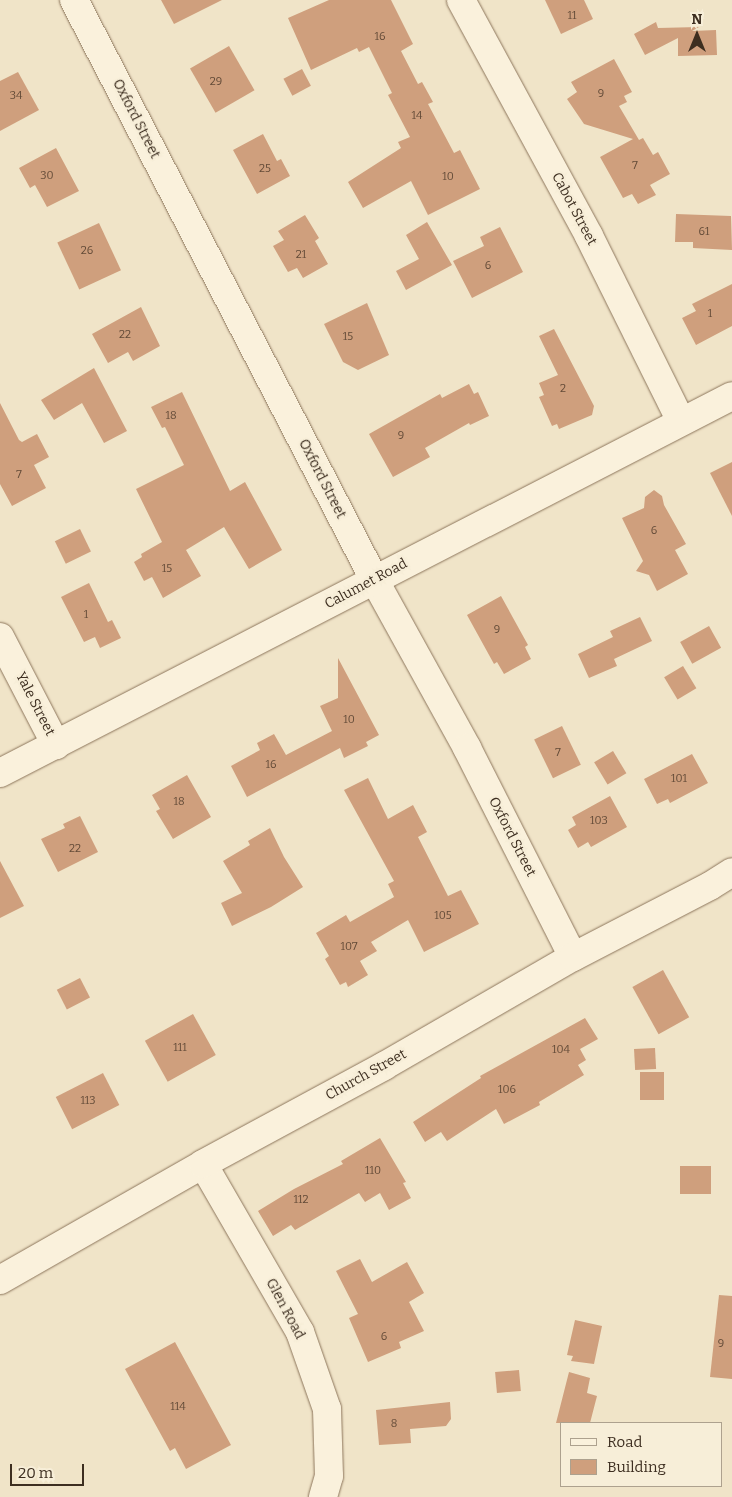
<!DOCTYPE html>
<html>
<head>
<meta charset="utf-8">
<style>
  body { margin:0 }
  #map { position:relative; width:732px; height:1497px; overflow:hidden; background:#f0e4c8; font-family:Bitter,serif }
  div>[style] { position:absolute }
  .building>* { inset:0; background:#cf9f7d; transform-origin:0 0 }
  .roads { filter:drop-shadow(0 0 1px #8d765c) drop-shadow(0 0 1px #8d765c) }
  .street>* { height:28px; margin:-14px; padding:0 14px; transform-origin:14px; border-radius:14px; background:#faf1dc }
  .secondary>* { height:28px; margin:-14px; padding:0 14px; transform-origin:14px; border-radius:14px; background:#faf1dc }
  span { translate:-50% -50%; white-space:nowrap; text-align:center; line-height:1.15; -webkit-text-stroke:4.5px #f7eed8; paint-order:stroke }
  .number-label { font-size:11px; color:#624a37 }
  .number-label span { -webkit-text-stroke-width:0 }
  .street-label { font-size:14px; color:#3d2e20 }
  .legend { position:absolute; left:560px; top:1422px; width:162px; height:65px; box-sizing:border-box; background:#f7eed8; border:1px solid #ada18e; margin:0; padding:6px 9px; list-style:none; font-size:15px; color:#3d2e20 }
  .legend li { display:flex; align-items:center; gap:10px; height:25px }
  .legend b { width:25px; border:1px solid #ada18e }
  .north { position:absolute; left:672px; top:10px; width:50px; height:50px; -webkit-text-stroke:4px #f7eed8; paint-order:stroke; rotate:0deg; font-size:14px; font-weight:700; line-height:20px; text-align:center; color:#3d2e20 }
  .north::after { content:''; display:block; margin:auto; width:18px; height:22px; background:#3d2e20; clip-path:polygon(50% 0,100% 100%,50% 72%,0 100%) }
  .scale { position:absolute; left:10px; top:1464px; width:74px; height:22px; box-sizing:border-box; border:2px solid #3d2e20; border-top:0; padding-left:6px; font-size:15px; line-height:18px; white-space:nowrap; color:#3d2e20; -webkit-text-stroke:4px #f7eed8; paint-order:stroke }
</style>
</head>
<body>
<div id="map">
  <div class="building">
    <div style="clip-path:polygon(161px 0,222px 0,174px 24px)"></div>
    <div style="clip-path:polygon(329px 0,391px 0,413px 44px,401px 51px,418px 84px,422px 82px,433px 102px,428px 104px,454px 153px,460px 150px,480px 189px,428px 215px,411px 181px,363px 208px,348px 182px,401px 148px,398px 142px,410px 137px,388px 95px,392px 93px,369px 47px,359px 52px,357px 48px,311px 70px,288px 18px)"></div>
    <div style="clip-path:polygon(545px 0,584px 0,593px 19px,561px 34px)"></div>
    <div style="clip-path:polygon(656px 22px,658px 28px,699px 27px,692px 31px,716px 30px,717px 55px,678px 56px,678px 38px,645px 55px,634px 34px)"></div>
    <div style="left:229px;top:46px;width:51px;height:45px;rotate:60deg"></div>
    <div style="clip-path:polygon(614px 59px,632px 92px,624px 96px,627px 102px,619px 106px,639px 140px,643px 138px,653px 155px,658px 152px,670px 174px,650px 185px,656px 195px,638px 204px,632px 194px,623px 198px,600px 157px,633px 139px,584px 124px,567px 99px,577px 92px,571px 82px)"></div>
    <div style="left:302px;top:69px;width:19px;height:21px;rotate:62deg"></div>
    <div style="clip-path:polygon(18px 72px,39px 110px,0 131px,0 81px)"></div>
    <div style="clip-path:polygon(263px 134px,277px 161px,281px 159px,290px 176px,257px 194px,233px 150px)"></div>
    <div style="clip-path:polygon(56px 148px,79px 191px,47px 207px,35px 185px,30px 188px,19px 168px)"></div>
    <div style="clip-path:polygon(676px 214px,731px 216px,732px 250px,693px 248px,693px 242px,675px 242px)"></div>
    <div style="clip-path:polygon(305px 215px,319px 238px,315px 241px,328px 264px,303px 278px,297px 268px,288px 272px,273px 246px,284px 240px,278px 231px)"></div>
    <div style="clip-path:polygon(427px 222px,452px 265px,406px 290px,396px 271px,419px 259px,406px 235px)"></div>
    <div style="left:99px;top:223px;width:52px;height:46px;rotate:65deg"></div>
    <div style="clip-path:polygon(500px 227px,523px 272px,472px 298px,453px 261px,484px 246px,480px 237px)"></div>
    <div style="clip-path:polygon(732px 284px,732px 326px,696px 345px,682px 318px,696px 311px,692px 304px)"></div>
    <div style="clip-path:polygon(367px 303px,389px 355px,358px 370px,343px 362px,324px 324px)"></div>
    <div style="clip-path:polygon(141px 307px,160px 346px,133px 361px,128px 352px,108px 363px,92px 334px)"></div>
    <div style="clip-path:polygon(554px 329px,594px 406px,592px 415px,559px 429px,557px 424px,552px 426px,539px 397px,544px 395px,539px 383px,558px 375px,539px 336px)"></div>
    <div style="clip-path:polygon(94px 368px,127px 431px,104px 443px,82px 403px,54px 420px,41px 400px)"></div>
    <div style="clip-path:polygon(469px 384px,474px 394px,478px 392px,489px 416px,470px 425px,469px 423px,425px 448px,430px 457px,393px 477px,369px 434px,440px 394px,442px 398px)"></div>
    <div style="clip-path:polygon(182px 392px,230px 491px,245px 482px,282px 550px,249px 569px,224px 527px,186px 550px,201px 576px,163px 598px,152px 577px,144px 581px,134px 562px,142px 557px,141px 554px,162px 542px,136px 489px,184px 465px,165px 427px,162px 428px,151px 407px)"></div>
    <div style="clip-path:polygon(0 403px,19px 440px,22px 442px,37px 434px,49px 457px,34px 465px,46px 488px,12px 506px,0 484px)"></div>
    <div style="clip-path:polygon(732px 462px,732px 516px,710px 473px)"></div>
    <div style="clip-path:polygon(654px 490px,662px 496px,664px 505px,686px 544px,675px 550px,688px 574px,657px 591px,649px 575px,636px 571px,643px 561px,622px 518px,644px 508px,645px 497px)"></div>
    <div style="left:80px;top:529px;width:25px;height:28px;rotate:64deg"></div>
    <div style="clip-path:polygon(89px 583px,108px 622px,112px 620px,121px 638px,100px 648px,95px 637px,84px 642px,61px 597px)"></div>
    <div style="clip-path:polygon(501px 596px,528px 645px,525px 647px,531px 659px,504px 674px,497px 662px,494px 664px,467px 615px)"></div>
    <div style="clip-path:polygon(640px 617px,652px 641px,614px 659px,617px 666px,589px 678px,578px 654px,613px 637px,610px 631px)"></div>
    <div style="left:709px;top:626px;width:25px;height:33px;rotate:61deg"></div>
    <div style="clip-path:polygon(338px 658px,379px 735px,366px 742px,368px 746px,344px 758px,340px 748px,247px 797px,231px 766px,260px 750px,257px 743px,274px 734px,286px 755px,332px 731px,320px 706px,338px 698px)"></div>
    <div style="left:683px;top:666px;width:26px;height:22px;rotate:59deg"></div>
    <div style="left:562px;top:726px;width:43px;height:31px;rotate:64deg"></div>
    <div style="left:613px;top:751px;width:26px;height:22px;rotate:59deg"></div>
    <div style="clip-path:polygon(692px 754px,708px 783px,670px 803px,668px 799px,657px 804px,644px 779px)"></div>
    <div style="clip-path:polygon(187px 775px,211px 817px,173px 839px,156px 811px,160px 809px,152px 795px)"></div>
    <div style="clip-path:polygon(368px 778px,388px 819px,413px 805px,427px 832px,418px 837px,448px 896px,461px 890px,479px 924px,424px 952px,408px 920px,371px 942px,377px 951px,360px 961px,368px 975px,348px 987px,346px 982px,340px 985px,325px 959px,329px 956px,316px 933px,346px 915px,350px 922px,394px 897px,388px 884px,394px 881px,344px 790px)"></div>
    <div style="clip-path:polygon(610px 796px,627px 827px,591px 847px,588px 842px,578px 848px,568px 830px,576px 825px,572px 817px)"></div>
    <div style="clip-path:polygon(80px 816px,98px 852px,58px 872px,41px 839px,65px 828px,63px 824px)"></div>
    <div style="clip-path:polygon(270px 828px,284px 857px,303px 887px,271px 907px,232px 926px,221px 903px,242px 893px,223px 861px,250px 845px,248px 841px)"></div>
    <div style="clip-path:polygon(0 861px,24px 906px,0 918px)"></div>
    <div style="left:663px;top:970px;width:54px;height:35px;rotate:61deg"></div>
    <div style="left:80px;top:978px;width:22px;height:26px;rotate:63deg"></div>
    <div style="left:193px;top:1014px;width:47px;height:55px;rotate:61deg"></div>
    <div style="clip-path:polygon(585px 1018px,598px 1039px,580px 1049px,586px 1060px,578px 1065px,584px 1075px,539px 1102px,540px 1105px,504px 1124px,496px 1109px,447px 1141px,441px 1132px,425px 1142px,413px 1122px,481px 1078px,480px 1076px)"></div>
    <div style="left:655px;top:1048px;width:21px;height:21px;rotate:87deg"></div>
    <div style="left:640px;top:1072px;width:24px;height:28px"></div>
    <div style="left:103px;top:1073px;width:36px;height:53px;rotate:63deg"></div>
    <div style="clip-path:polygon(380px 1138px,406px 1182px,403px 1183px,411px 1198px,389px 1210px,380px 1193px,365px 1202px,359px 1193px,295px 1230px,291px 1225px,273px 1236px,258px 1211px,294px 1189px,343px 1164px,341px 1161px)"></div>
    <div style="left:680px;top:1166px;width:31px;height:28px"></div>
    <div style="clip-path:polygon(360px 1259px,372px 1282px,407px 1262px,424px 1293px,409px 1302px,424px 1331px,399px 1342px,401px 1348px,368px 1362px,349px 1318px,358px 1314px,336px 1271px)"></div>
    <div style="clip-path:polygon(719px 1295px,732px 1296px,732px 1379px,710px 1377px)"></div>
    <div style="clip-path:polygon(575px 1320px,602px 1326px,594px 1364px,571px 1361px,573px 1356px,567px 1355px)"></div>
    <div style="clip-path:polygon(175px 1342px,231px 1445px,186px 1469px,175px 1448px,170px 1451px,125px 1369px)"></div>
    <div style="left:519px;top:1370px;width:21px;height:24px;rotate:85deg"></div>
    <div style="clip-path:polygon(569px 1372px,590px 1378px,587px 1393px,597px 1396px,590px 1423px,556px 1423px)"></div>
    <div style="clip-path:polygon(450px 1402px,451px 1419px,446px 1426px,410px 1429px,411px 1443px,379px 1445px,376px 1410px)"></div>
  </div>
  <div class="roads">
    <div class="street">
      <div style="left:74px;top:0;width:654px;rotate:62.61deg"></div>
      <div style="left:375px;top:581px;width:191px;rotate:61.1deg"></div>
      <div style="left:467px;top:748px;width:234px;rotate:63.1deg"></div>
      <div style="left:461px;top:0;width:268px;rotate:61.5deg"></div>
      <div style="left:589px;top:236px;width:207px;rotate:63.6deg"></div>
      <div style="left:0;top:637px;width:122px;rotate:62.6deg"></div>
      <div style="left:0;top:773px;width:823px;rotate:-27.25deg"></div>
      <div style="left:203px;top:1164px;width:194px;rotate:60deg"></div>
      <div style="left:300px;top:1332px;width:82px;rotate:70.7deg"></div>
      <div style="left:327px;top:1409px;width:67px;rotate:88.3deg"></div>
      <div style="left:329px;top:1476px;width:22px;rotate:106deg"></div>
    </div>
    <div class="secondary">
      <div style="left:0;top:1280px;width:234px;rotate:-29.7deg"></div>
      <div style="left:203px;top:1164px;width:206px;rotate:-28.4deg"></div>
      <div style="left:384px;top:1066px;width:218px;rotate:-30deg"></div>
      <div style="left:573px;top:957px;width:154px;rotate:-27.4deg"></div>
      <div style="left:710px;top:886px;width:26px;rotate:-32deg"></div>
    </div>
  </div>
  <div class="number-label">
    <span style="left:572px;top:16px">11</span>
    <span style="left:380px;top:37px">16</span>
    <span style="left:216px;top:82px">29</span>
    <span style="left:601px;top:94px">9</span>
    <span style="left:16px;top:96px">34</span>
    <span style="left:417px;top:116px">14</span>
    <span style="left:635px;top:166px">7</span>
    <span style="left:265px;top:169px">25</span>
    <span style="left:47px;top:176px">30</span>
    <span style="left:448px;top:177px">10</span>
    <span style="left:704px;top:232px">61</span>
    <span style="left:87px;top:251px">26</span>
    <span style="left:301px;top:255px">21</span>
    <span style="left:488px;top:266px">6</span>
    <span style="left:710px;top:314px">1</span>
    <span style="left:125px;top:335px">22</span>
    <span style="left:348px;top:337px">15</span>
    <span style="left:563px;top:389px">2</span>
    <span style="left:171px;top:416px">18</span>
    <span style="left:401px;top:436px">9</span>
    <span style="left:19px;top:475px">7</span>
    <span style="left:654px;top:531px">6</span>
    <span style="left:167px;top:569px">15</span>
    <span style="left:86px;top:615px">1</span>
    <span style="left:497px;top:630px">9</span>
    <span style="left:349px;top:720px">10</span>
    <span style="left:558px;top:753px">7</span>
    <span style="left:271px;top:765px">16</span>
    <span style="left:679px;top:779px">101</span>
    <span style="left:179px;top:802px">18</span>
    <span style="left:599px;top:821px">103</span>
    <span style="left:75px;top:849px">22</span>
    <span style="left:443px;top:916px">105</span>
    <span style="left:349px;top:947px">107</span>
    <span style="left:180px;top:1048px">111</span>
    <span style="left:561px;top:1050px">104</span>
    <span style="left:507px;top:1090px">106</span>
    <span style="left:88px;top:1101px">113</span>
    <span style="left:373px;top:1171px">110</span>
    <span style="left:301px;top:1200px">112</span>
    <span style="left:384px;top:1337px">6</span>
    <span style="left:721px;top:1344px">9</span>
    <span style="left:178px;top:1407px">114</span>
    <span style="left:394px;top:1424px">8</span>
  </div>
  <div class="street-label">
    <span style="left:136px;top:119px;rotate:63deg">Oxford Street</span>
    <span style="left:574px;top:209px;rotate:62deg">Cabot Street</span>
    <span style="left:322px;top:479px;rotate:63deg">Oxford Street</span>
    <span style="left:366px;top:584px;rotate:-28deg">Calumet Road</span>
    <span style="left:35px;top:704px;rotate:63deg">Yale Street</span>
    <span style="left:512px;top:837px;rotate:63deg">Oxford Street</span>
    <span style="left:366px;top:1075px;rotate:-29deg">Church Street</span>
    <span style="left:285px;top:1309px;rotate:62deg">Glen Road</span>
  </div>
  <ul class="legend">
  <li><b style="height:6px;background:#faf1dc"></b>Road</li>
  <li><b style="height:14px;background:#cf9f7d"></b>Building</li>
  </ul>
  <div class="north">N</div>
  <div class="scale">20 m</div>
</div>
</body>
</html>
